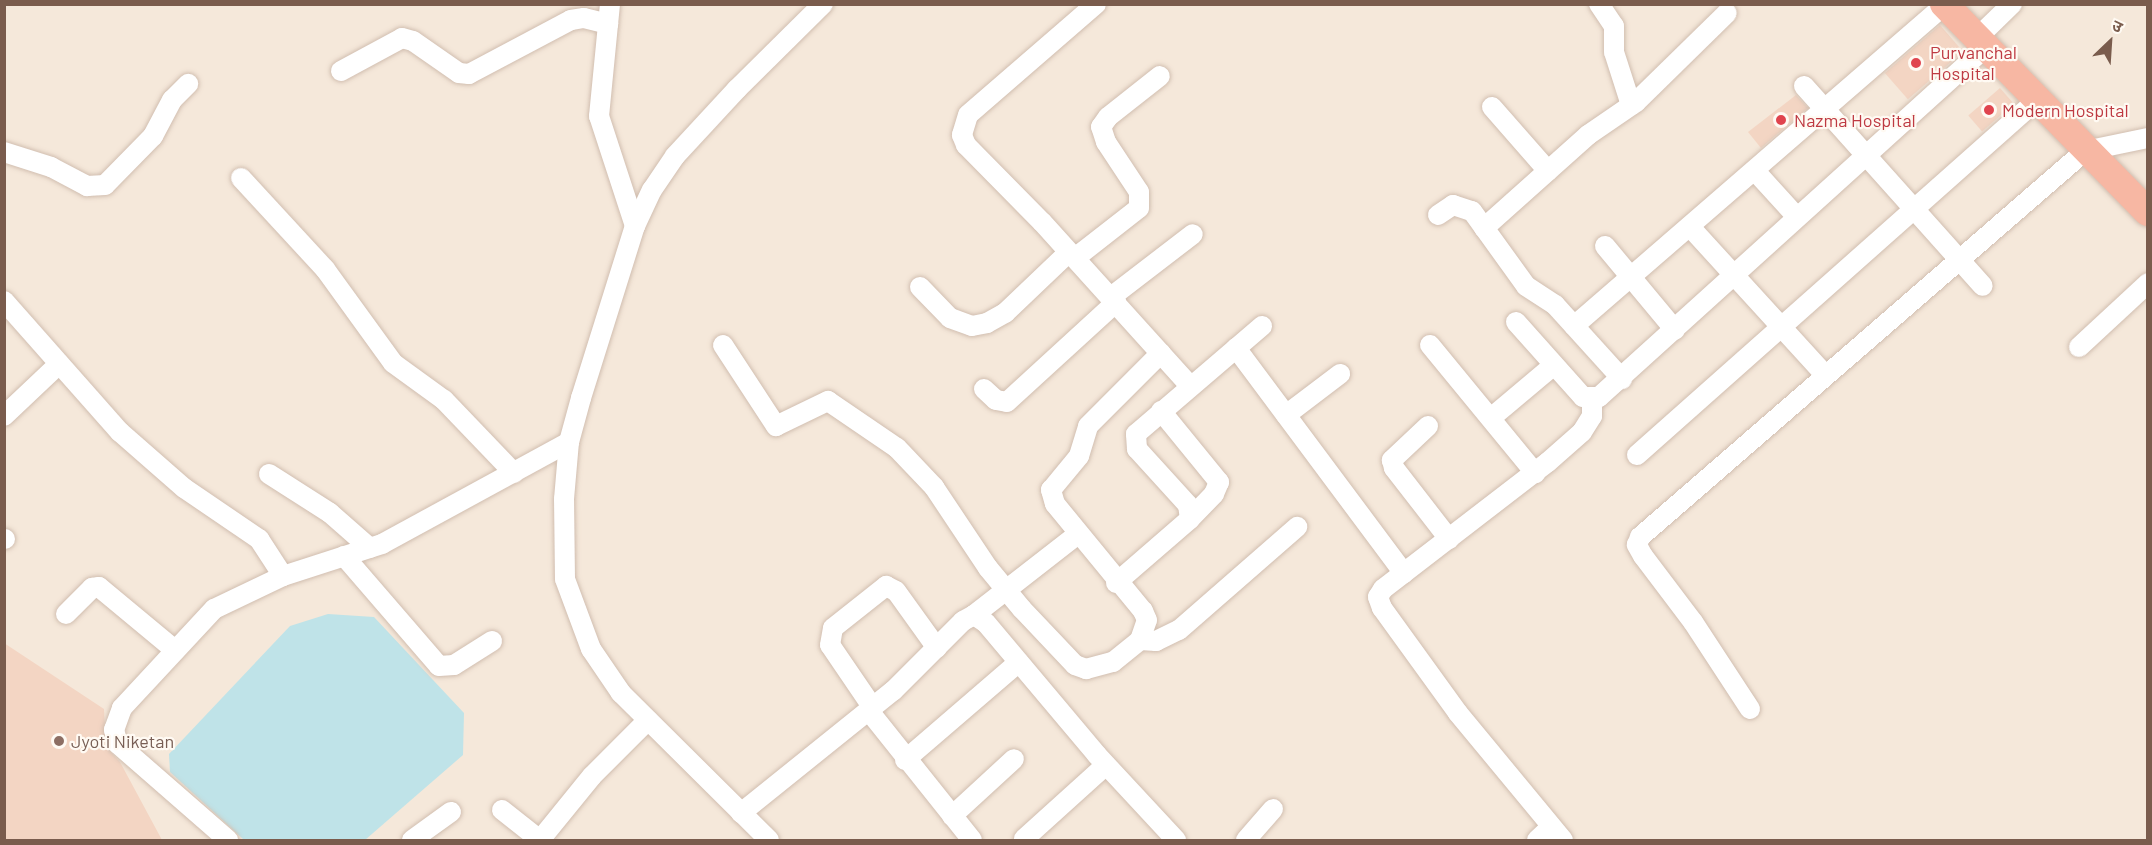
<!DOCTYPE html>
<html>
<head>
<meta charset="utf-8">
<style>
  body { margin:0 }
  #map { position:relative; width:2152px; height:845px; overflow:hidden; background:#fdf6ec; font-family:Barlow,"Noto Sans Devanagari",sans-serif }
  div>[style] { position:absolute }
  .residential>* { inset:0; background:#f5e8da; transform-origin:0 0 }
  .water>* { inset:0; background:#bfe3e8 }
  .building>* { inset:0; background:#f3d5c3; transform-origin:0 0 }
  .roads { filter:drop-shadow(0 0 2px #d1beb0) drop-shadow(0 0 2px #d1beb0) }
  .minor>* { height:20px; margin:-10px; padding:0 10px; transform-origin:10px; border-radius:10px; background:#fff }
  .highway>* { height:28px; margin:-14px; padding:0 14px; transform-origin:14px; border-radius:14px; background:#f7b7a3 }
  .dots>* { width:16px; height:16px; translate:-50% -50%; box-sizing:border-box; border:3px solid #fffaf3; border-radius:50% }
  span { translate:-50% -50%; white-space:nowrap; text-align:center; line-height:1.15; -webkit-text-stroke:4.5px #fffaf3; paint-order:stroke }
  .health-label { font-size:18px; color:#be3a42 }
  .left { translate:0 -50%; text-align:left }
  .education-label { font-size:18px; color:#785e54 }
  .frame { position:absolute; inset:0; border:6px solid #7a5c4d; pointer-events:none }
  .north { position:absolute; left:2080px; top:12px; width:60px; height:60px; -webkit-text-stroke:4px #fffaf3; paint-order:stroke; rotate:25deg; font-size:16px; font-weight:700; line-height:24px; text-align:center; color:#7a5c4d }
  .north::after { content:''; display:block; margin:auto; width:21px; height:27px; background:#7a5c4d; clip-path:polygon(50% 0,100% 100%,50% 72%,0 100%) }
</style>
</head>
<body>
<div id="map">
  <div class="residential">
    <div style="left:5px;top:5px;width:2142px;height:835px"></div>
  </div>
  <div class="water">
    <div style="clip-path:polygon(328px 614px,374px 617px,464px 713px,463px 755px,365px 840px,244px 840px,170px 772px,169px 754px,290px 626px)"></div>
  </div>
  <div class="building">
    <div style="left:1940px;top:25px;width:35px;height:73px;rotate:49deg"></div>
    <div style="left:2000px;top:88px;width:21px;height:42px;rotate:49deg"></div>
    <div style="clip-path:polygon(1796px 95px,1808px 108px,1761px 148px,1748px 132px)"></div>
    <div style="clip-path:polygon(4px 643px,104px 709px,106px 747px,120px 762px,162px 840px,4px 840px)"></div>
  </div>
  <div class="roads">
    <div class="minor">
      <div style="left:610px;top:4px;width:113px;rotate:95.6deg"></div>
      <div style="left:599px;top:116px;width:116px;rotate:71.9deg"></div>
      <div style="left:1096px;top:4px;width:169px;rotate:139.1deg"></div>
      <div style="left:968px;top:115px;width:21px;rotate:107deg"></div>
      <div style="left:962px;top:135px;width:11px;rotate:68deg"></div>
      <div style="left:966px;top:145px;width:108px;rotate:45.4deg"></div>
      <div style="left:1042px;top:222px;width:221px;rotate:47.9deg"></div>
      <div style="left:1599px;top:4px;width:27px;rotate:56deg"></div>
      <div style="left:1614px;top:26px;width:26px;rotate:90deg"></div>
      <div style="left:1614px;top:52px;width:56px;rotate:72.2deg"></div>
      <div style="left:1977px;top:38px;width:49px;rotate:-44.2deg"></div>
      <div style="left:341px;top:71px;width:69px;rotate:-28.4deg"></div>
      <div style="left:402px;top:38px;width:11px;rotate:15deg"></div>
      <div style="left:413px;top:41px;width:56px;rotate:34.8deg"></div>
      <div style="left:459px;top:73px;width:10px;rotate:6deg"></div>
      <div style="left:469px;top:74px;width:115px;rotate:-27.9deg"></div>
      <div style="left:571px;top:20px;width:13px;rotate:-9deg"></div>
      <div style="left:584px;top:18px;width:25px;rotate:14deg"></div>
      <div style="left:1804px;top:86px;width:268px;rotate:48.2deg"></div>
      <div style="left:1492px;top:107px;width:85px;rotate:48.8deg"></div>
      <div style="left:4px;top:152px;width:49px;rotate:17.7deg"></div>
      <div style="left:51px;top:167px;width:41px;rotate:27.8deg"></div>
      <div style="left:87px;top:186px;width:18px;rotate:-3deg"></div>
      <div style="left:105px;top:185px;width:69px;rotate:-45.6deg"></div>
      <div style="left:153px;top:136px;width:41px;rotate:-62.2deg"></div>
      <div style="left:172px;top:100px;width:23px;rotate:-45deg"></div>
      <div style="left:1756px;top:172px;width:61px;rotate:47.7deg"></div>
      <div style="left:241px;top:178px;width:124px;rotate:47.3deg"></div>
      <div style="left:325px;top:269px;width:116px;rotate:54.1deg"></div>
      <div style="left:393px;top:363px;width:63px;rotate:36deg"></div>
      <div style="left:444px;top:400px;width:101px;rotate:46.2deg"></div>
      <div style="left:1438px;top:215px;width:18px;rotate:-34deg"></div>
      <div style="left:1453px;top:205px;width:20px;rotate:18deg"></div>
      <div style="left:1472px;top:211px;width:92px;rotate:54.2deg"></div>
      <div style="left:1526px;top:286px;width:35px;rotate:33deg"></div>
      <div style="left:1555px;top:305px;width:100px;rotate:47.8deg"></div>
      <div style="left:1484px;top:228px;width:140px;rotate:-41.8deg"></div>
      <div style="left:1588px;top:135px;width:58px;rotate:-34.5deg"></div>
      <div style="left:1636px;top:102px;width:127px;rotate:-44.4deg"></div>
      <div style="left:1691px;top:228px;width:199px;rotate:47.6deg"></div>
      <div style="left:1605px;top:246px;width:109px;rotate:50.2deg"></div>
      <div style="left:1075px;top:258px;width:81px;rotate:-38deg"></div>
      <div style="left:1139px;top:208px;width:16px;rotate:-90deg"></div>
      <div style="left:1139px;top:192px;width:60px;rotate:-123.4deg"></div>
      <div style="left:1106px;top:142px;width:16px;rotate:-108deg"></div>
      <div style="left:1101px;top:127px;width:12px;rotate:-55deg"></div>
      <div style="left:1108px;top:117px;width:66px;rotate:-38.3deg"></div>
      <div style="left:920px;top:287px;width:43px;rotate:45.9deg"></div>
      <div style="left:950px;top:318px;width:23px;rotate:20deg"></div>
      <div style="left:972px;top:326px;width:15px;rotate:-11deg"></div>
      <div style="left:987px;top:323px;width:21px;rotate:-29deg"></div>
      <div style="left:1005px;top:313px;width:88px;rotate:-43.6deg"></div>
      <div style="left:1111px;top:297px;width:103px;rotate:-37.5deg"></div>
      <div style="left:4px;top:301px;width:175px;rotate:48.5deg"></div>
      <div style="left:120px;top:432px;width:85px;rotate:41.2deg"></div>
      <div style="left:184px;top:488px;width:91px;rotate:34.2deg"></div>
      <div style="left:259px;top:539px;width:44px;rotate:57deg"></div>
      <div style="left:1516px;top:322px;width:101px;rotate:48.2deg"></div>
      <div style="left:1583px;top:397px;width:16px"></div>
      <div style="left:1599px;top:397px;width:522px;rotate:-42.13deg"></div>
      <div style="left:1574px;top:326px;width:491px;rotate:-40.9deg"></div>
      <div style="left:723px;top:345px;width:97px;rotate:56.8deg"></div>
      <div style="left:776px;top:426px;width:58px;rotate:-25.7deg"></div>
      <div style="left:828px;top:401px;width:83px;rotate:34.3deg"></div>
      <div style="left:897px;top:448px;width:54px;rotate:46.5deg"></div>
      <div style="left:934px;top:487px;width:97px;rotate:56.3deg"></div>
      <div style="left:988px;top:568px;width:53px;rotate:50.3deg"></div>
      <div style="left:1022px;top:609px;width:77px;rotate:46.6deg"></div>
      <div style="left:1075px;top:665px;width:12px;rotate:20deg"></div>
      <div style="left:1086px;top:669px;width:28px;rotate:-15deg"></div>
      <div style="left:1113px;top:662px;width:35px;rotate:-39deg"></div>
      <div style="left:1140px;top:640px;width:21px;rotate:-71deg"></div>
      <div style="left:1147px;top:620px;width:10px;rotate:-114deg"></div>
      <div style="left:1143px;top:611px;width:139px;rotate:-129.4deg"></div>
      <div style="left:1055px;top:504px;width:15px;rotate:-106deg"></div>
      <div style="left:1051px;top:490px;width:44px;rotate:-50.5deg"></div>
      <div style="left:1079px;top:456px;width:31px;rotate:-73deg"></div>
      <div style="left:1088px;top:426px;width:103px;rotate:-45deg"></div>
      <div style="left:1430px;top:345px;width:166px;rotate:50.6deg"></div>
      <div style="left:2079px;top:347px;width:94px;rotate:-42.8deg"></div>
      <div style="left:1236px;top:348px;width:281px;rotate:53.3deg"></div>
      <div style="left:984px;top:389px;width:16px;rotate:43deg"></div>
      <div style="left:996px;top:400px;width:11px;rotate:10deg"></div>
      <div style="left:1007px;top:402px;width:148px;rotate:-42.5deg"></div>
      <div style="left:1161px;top:411px;width:92px;rotate:50.8deg"></div>
      <div style="left:1219px;top:482px;width:13px;rotate:113deg"></div>
      <div style="left:1214px;top:494px;width:35px;rotate:134deg"></div>
      <div style="left:1286px;top:415px;width:68px;rotate:-37.2deg"></div>
      <div style="left:4px;top:416px;width:76px;rotate:-43.4deg"></div>
      <div style="left:1491px;top:418px;width:82px;rotate:-40.1deg"></div>
      <div style="left:1428px;top:426px;width:50px;rotate:136.6deg"></div>
      <div style="left:1392px;top:460px;width:8px;rotate:76deg"></div>
      <div style="left:1394px;top:468px;width:90px;rotate:52.2deg"></div>
      <div style="left:1637px;top:455px;width:535px;rotate:-41.59deg"></div>
      <div style="left:269px;top:474px;width:72px;rotate:32.6deg"></div>
      <div style="left:330px;top:513px;width:53px;rotate:41.2deg"></div>
      <div style="left:4px;top:539px;width:1px"></div>
      <div style="left:344px;top:556px;width:145px;rotate:49.2deg"></div>
      <div style="left:439px;top:666px;width:15px;rotate:-4deg"></div>
      <div style="left:454px;top:665px;width:45px;rotate:-32.3deg"></div>
      <div style="left:1116px;top:583px;width:98px;rotate:-40.9deg"></div>
      <div style="left:1190px;top:519px;width:14px;rotate:-98deg"></div>
      <div style="left:1188px;top:505px;width:76px;rotate:-132.3deg"></div>
      <div style="left:1137px;top:449px;width:15px;rotate:-94deg"></div>
      <div style="left:1136px;top:434px;width:166px;rotate:-40.6deg"></div>
      <div style="left:66px;top:614px;width:37px;rotate:-45deg"></div>
      <div style="left:92px;top:588px;width:7px;rotate:-8deg"></div>
      <div style="left:99px;top:587px;width:99px;rotate:39.7deg"></div>
      <div style="left:974px;top:615px;width:132px;rotate:-37.9deg"></div>
      <div style="left:1140px;top:640px;width:16px;rotate:4deg"></div>
      <div style="left:1156px;top:641px;width:25px;rotate:-26deg"></div>
      <div style="left:1179px;top:630px;width:157px;rotate:-41.1deg"></div>
      <div style="left:873px;top:708px;width:76px;rotate:-124.3deg"></div>
      <div style="left:830px;top:645px;width:17px;rotate:-80deg"></div>
      <div style="left:833px;top:628px;width:68px;rotate:-38.4deg"></div>
      <div style="left:886px;top:586px;width:11px;rotate:27deg"></div>
      <div style="left:896px;top:591px;width:70px;rotate:54.3deg"></div>
      <div style="left:1750px;top:709px;width:104px;rotate:-123.2deg"></div>
      <div style="left:1693px;top:622px;width:83px;rotate:-127.1deg"></div>
      <div style="left:1643px;top:556px;width:13px;rotate:-119deg"></div>
      <div style="left:1637px;top:545px;width:9px;rotate:-69deg"></div>
      <div style="left:1640px;top:537px;width:589px;rotate:-40.94deg"></div>
      <div style="left:2085px;top:151px;width:64px;rotate:-11.7deg"></div>
      <div style="left:869px;top:711px;width:165px;rotate:51.4deg"></div>
      <div style="left:905px;top:760px;width:150px;rotate:-40.7deg"></div>
      <div style="left:502px;top:810px;width:48px;rotate:38.3deg"></div>
      <div style="left:741px;top:813px;width:195px;rotate:-38.8deg"></div>
      <div style="left:893px;top:691px;width:99px;rotate:-45deg"></div>
      <div style="left:963px;top:621px;width:13px;rotate:-29deg"></div>
      <div style="left:974px;top:615px;width:14px;rotate:34deg"></div>
      <div style="left:986px;top:623px;width:172px;rotate:49.9deg"></div>
      <div style="left:1097px;top:755px;width:116px;rotate:47.1deg"></div>
      <div style="left:952px;top:816px;width:84px;rotate:-42.6deg"></div>
      <div style="left:1024px;top:839px;width:110px;rotate:-42.1deg"></div>
      <div style="left:228px;top:840px;width:146px;rotate:-138.9deg"></div>
      <div style="left:118px;top:744px;width:15px;rotate:-106deg"></div>
      <div style="left:114px;top:730px;width:23px;rotate:-70deg"></div>
      <div style="left:122px;top:708px;width:135px;rotate:-47.1deg"></div>
      <div style="left:214px;top:609px;width:76px;rotate:-25.6deg"></div>
      <div style="left:283px;top:576px;width:104px;rotate:-17.9deg"></div>
      <div style="left:382px;top:544px;width:213px;rotate:-28.6deg"></div>
      <div style="left:412px;top:840px;width:48px;rotate:-35.7deg"></div>
      <div style="left:540px;top:840px;width:82px;rotate:-50.9deg"></div>
      <div style="left:592px;top:776px;width:79px;rotate:-45deg"></div>
      <div style="left:769px;top:840px;width:209px;rotate:-135.2deg"></div>
      <div style="left:621px;top:693px;width:53px;rotate:-124.3deg"></div>
      <div style="left:591px;top:649px;width:75px;rotate:-110.4deg"></div>
      <div style="left:565px;top:579px;width:80px;rotate:-90.7deg"></div>
      <div style="left:564px;top:499px;width:57px;rotate:-85deg"></div>
      <div style="left:569px;top:442px;width:46px;rotate:-74.7deg"></div>
      <div style="left:581px;top:398px;width:180px;rotate:-72.6deg"></div>
      <div style="left:635px;top:226px;width:40px;rotate:-65deg"></div>
      <div style="left:652px;top:190px;width:41px;rotate:-55.9deg"></div>
      <div style="left:675px;top:156px;width:91px;rotate:-47.2deg"></div>
      <div style="left:737px;top:89px;width:121px;rotate:-44.7deg"></div>
      <div style="left:1246px;top:840px;width:41px;rotate:-48.9deg"></div>
      <div style="left:1537px;top:840px;width:19px;rotate:-43deg"></div>
      <div style="left:1563px;top:840px;width:165px;rotate:-129.6deg"></div>
      <div style="left:1458px;top:713px;width:130px;rotate:-125.9deg"></div>
      <div style="left:1382px;top:608px;width:12px;rotate:-110deg"></div>
      <div style="left:1378px;top:597px;width:9px;rotate:-58deg"></div>
      <div style="left:1383px;top:589px;width:208px;rotate:-37.6deg"></div>
      <div style="left:1548px;top:462px;width:45px;rotate:-41.4deg"></div>
      <div style="left:1582px;top:432px;width:19px;rotate:-58deg"></div>
      <div style="left:1592px;top:416px;width:16px;rotate:-90deg"></div>
    </div>
    <div class="highway">
      <div style="left:1944px;top:4px;width:291px;rotate:45.6deg"></div>
    </div>
  </div>
  <div class="dots">
    <div style="left:1916px;top:63px;background:#e0444e"></div>
    <div style="left:1989px;top:110px;background:#e0444e"></div>
    <div style="left:1781px;top:120px;background:#e0444e"></div>
    <div style="left:59px;top:741px;background:#8d6e63"></div>
  </div>
  <div class="health-label">
    <span class="left" style="left:1930px;top:63px">Purvanchal<br>Hospital</span>
    <span class="left" style="left:2002px;top:110px">Modern Hospital</span>
    <span class="left" style="left:1794px;top:120px">Nazma Hospital</span>
  </div>
  <div class="education-label">
    <span class="left" style="left:71px;top:741px">Jyoti Niketan</span>
  </div>
  <div class="frame"></div>
  <div class="north">उ</div>
</div>
</body>
</html>
